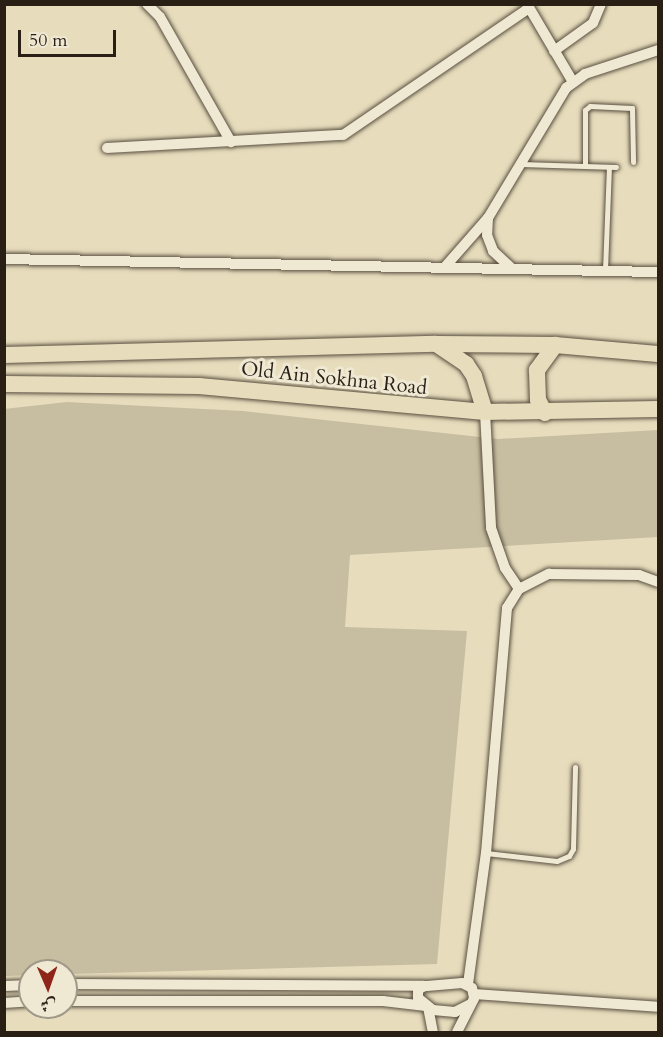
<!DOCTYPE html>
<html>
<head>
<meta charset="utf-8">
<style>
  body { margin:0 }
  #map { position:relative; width:663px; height:1037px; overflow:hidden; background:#e7ddbd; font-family:Cardo,Amiri,serif }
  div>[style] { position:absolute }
  .green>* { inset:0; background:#c7bda0 }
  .roads { filter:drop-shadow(0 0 2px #594e3f) drop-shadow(0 0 2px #594e3f) }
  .lane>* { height:5px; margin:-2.5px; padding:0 2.5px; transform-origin:2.5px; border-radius:2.5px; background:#efe9d4 }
  .street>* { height:10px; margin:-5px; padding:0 5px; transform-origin:5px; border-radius:5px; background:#efe9d4 }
  .primary>* { height:16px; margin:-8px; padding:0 8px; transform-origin:8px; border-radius:8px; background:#e7ddbd }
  span { translate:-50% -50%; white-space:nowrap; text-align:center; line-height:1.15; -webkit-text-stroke:6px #efe9d4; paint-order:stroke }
  .street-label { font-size:20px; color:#2a1f15 }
  .frame { position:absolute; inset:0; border:6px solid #2a1f15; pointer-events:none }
  .north { position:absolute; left:18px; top:959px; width:60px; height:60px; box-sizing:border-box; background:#efe9d4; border:2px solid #a09888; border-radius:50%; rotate:178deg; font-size:16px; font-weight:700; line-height:24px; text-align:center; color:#2a1f15 }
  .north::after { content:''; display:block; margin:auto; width:21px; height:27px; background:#8f2418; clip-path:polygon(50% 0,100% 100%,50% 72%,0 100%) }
  .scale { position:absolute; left:18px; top:30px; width:98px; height:27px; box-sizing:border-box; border:3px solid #2a1f15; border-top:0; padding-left:8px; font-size:18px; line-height:21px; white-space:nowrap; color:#2a1f15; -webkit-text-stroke:4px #efe9d4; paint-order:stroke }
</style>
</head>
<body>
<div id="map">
  <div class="green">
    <div style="clip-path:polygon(67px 402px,243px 411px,498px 439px,658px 430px,658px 537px,350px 555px,345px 627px,467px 631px,437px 964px,66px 974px,66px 971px,30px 971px,30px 975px,5px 976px,4px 409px)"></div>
  </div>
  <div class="roads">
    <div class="lane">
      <div style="left:521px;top:164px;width:95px;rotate:1.8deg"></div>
      <div style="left:585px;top:166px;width:56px;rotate:-90deg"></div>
      <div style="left:585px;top:110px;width:6px;rotate:-39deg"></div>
      <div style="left:590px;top:106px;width:42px;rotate:2.7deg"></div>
      <div style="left:632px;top:108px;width:54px;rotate:88.9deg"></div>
      <div style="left:605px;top:270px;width:103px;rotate:-87.8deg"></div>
      <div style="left:486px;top:853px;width:71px;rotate:6.4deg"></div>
      <div style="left:557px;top:861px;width:13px;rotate:-23deg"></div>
      <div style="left:569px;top:856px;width:8px;rotate:-60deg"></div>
      <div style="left:573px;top:849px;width:82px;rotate:-88.6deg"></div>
    </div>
    <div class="street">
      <div style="left:147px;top:4px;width:18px;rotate:45deg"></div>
      <div style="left:160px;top:17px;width:144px;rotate:60.4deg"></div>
      <div style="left:527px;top:4px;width:91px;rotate:59.5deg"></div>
      <div style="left:554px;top:51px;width:48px;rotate:-35.7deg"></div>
      <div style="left:593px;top:23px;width:21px;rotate:-67deg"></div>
      <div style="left:107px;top:148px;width:236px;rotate:-3.2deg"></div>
      <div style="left:343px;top:135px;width:225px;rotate:-34.3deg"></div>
      <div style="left:488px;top:218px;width:17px;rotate:93deg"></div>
      <div style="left:487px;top:235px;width:17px;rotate:69deg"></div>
      <div style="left:493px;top:251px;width:26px;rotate:43deg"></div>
      <div style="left:4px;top:259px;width:654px;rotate:1.14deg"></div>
      <div style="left:444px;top:268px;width:67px;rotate:-48.7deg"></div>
      <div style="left:488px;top:218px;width:152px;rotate:-59deg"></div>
      <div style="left:566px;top:88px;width:24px;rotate:-36deg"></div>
      <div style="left:585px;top:74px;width:77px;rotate:-18.2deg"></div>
      <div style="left:485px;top:412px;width:116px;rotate:87deg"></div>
      <div style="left:491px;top:528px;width:42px;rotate:70.7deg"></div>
      <div style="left:505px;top:568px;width:25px;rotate:56deg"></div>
      <div style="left:66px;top:984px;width:358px;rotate:0.3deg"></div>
      <div style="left:468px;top:984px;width:132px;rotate:-82.2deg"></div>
      <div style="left:486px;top:853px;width:246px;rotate:-85.1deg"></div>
      <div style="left:507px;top:608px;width:22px;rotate:-58deg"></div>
      <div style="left:519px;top:589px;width:34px;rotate:-27deg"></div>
      <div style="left:549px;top:574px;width:90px;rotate:0.6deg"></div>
      <div style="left:639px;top:575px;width:20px;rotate:20deg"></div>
      <div style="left:4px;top:986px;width:26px;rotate:-2deg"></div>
      <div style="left:474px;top:994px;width:184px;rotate:4deg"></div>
      <div style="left:66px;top:1001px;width:317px"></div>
      <div style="left:383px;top:1001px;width:43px;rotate:6.6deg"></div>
      <div style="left:4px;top:1003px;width:26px;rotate:-4deg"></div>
      <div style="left:428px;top:1007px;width:25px;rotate:79deg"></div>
      <div style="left:457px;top:1032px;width:38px;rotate:-63deg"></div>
      <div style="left:474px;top:998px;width:10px;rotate:-101deg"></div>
      <div style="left:472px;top:988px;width:11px;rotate:-153deg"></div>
      <div style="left:462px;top:983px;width:38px;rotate:175deg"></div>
      <div style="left:424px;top:986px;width:7px;rotate:146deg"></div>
      <div style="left:418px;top:990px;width:8px;rotate:90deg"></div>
      <div style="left:418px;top:998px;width:19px;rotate:39deg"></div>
      <div style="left:433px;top:1010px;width:22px;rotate:5deg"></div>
      <div style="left:455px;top:1012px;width:16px;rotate:-27deg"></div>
    </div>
    <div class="primary">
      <div style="left:438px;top:345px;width:34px;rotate:34deg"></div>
      <div style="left:466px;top:364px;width:14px;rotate:56deg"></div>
      <div style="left:474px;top:376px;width:38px;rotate:73deg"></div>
      <div style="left:4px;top:355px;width:432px;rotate:-1.5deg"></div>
      <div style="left:436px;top:344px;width:119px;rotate:0.5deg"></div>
      <div style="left:555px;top:345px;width:103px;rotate:5deg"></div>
      <div style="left:4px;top:384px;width:195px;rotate:0.6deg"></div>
      <div style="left:199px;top:386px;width:287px;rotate:5.2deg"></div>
      <div style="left:485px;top:412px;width:173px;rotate:-1deg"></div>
      <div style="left:545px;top:413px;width:15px;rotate:-118deg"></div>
      <div style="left:538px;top:400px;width:30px;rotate:-92deg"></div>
      <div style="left:537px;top:370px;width:31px;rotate:-54deg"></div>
    </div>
  </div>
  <div class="street-label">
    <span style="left:334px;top:378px;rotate:6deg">Old Ain Sokhna Road</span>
  </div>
  <div class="frame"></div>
  <div class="north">ش</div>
  <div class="scale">50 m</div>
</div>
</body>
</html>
